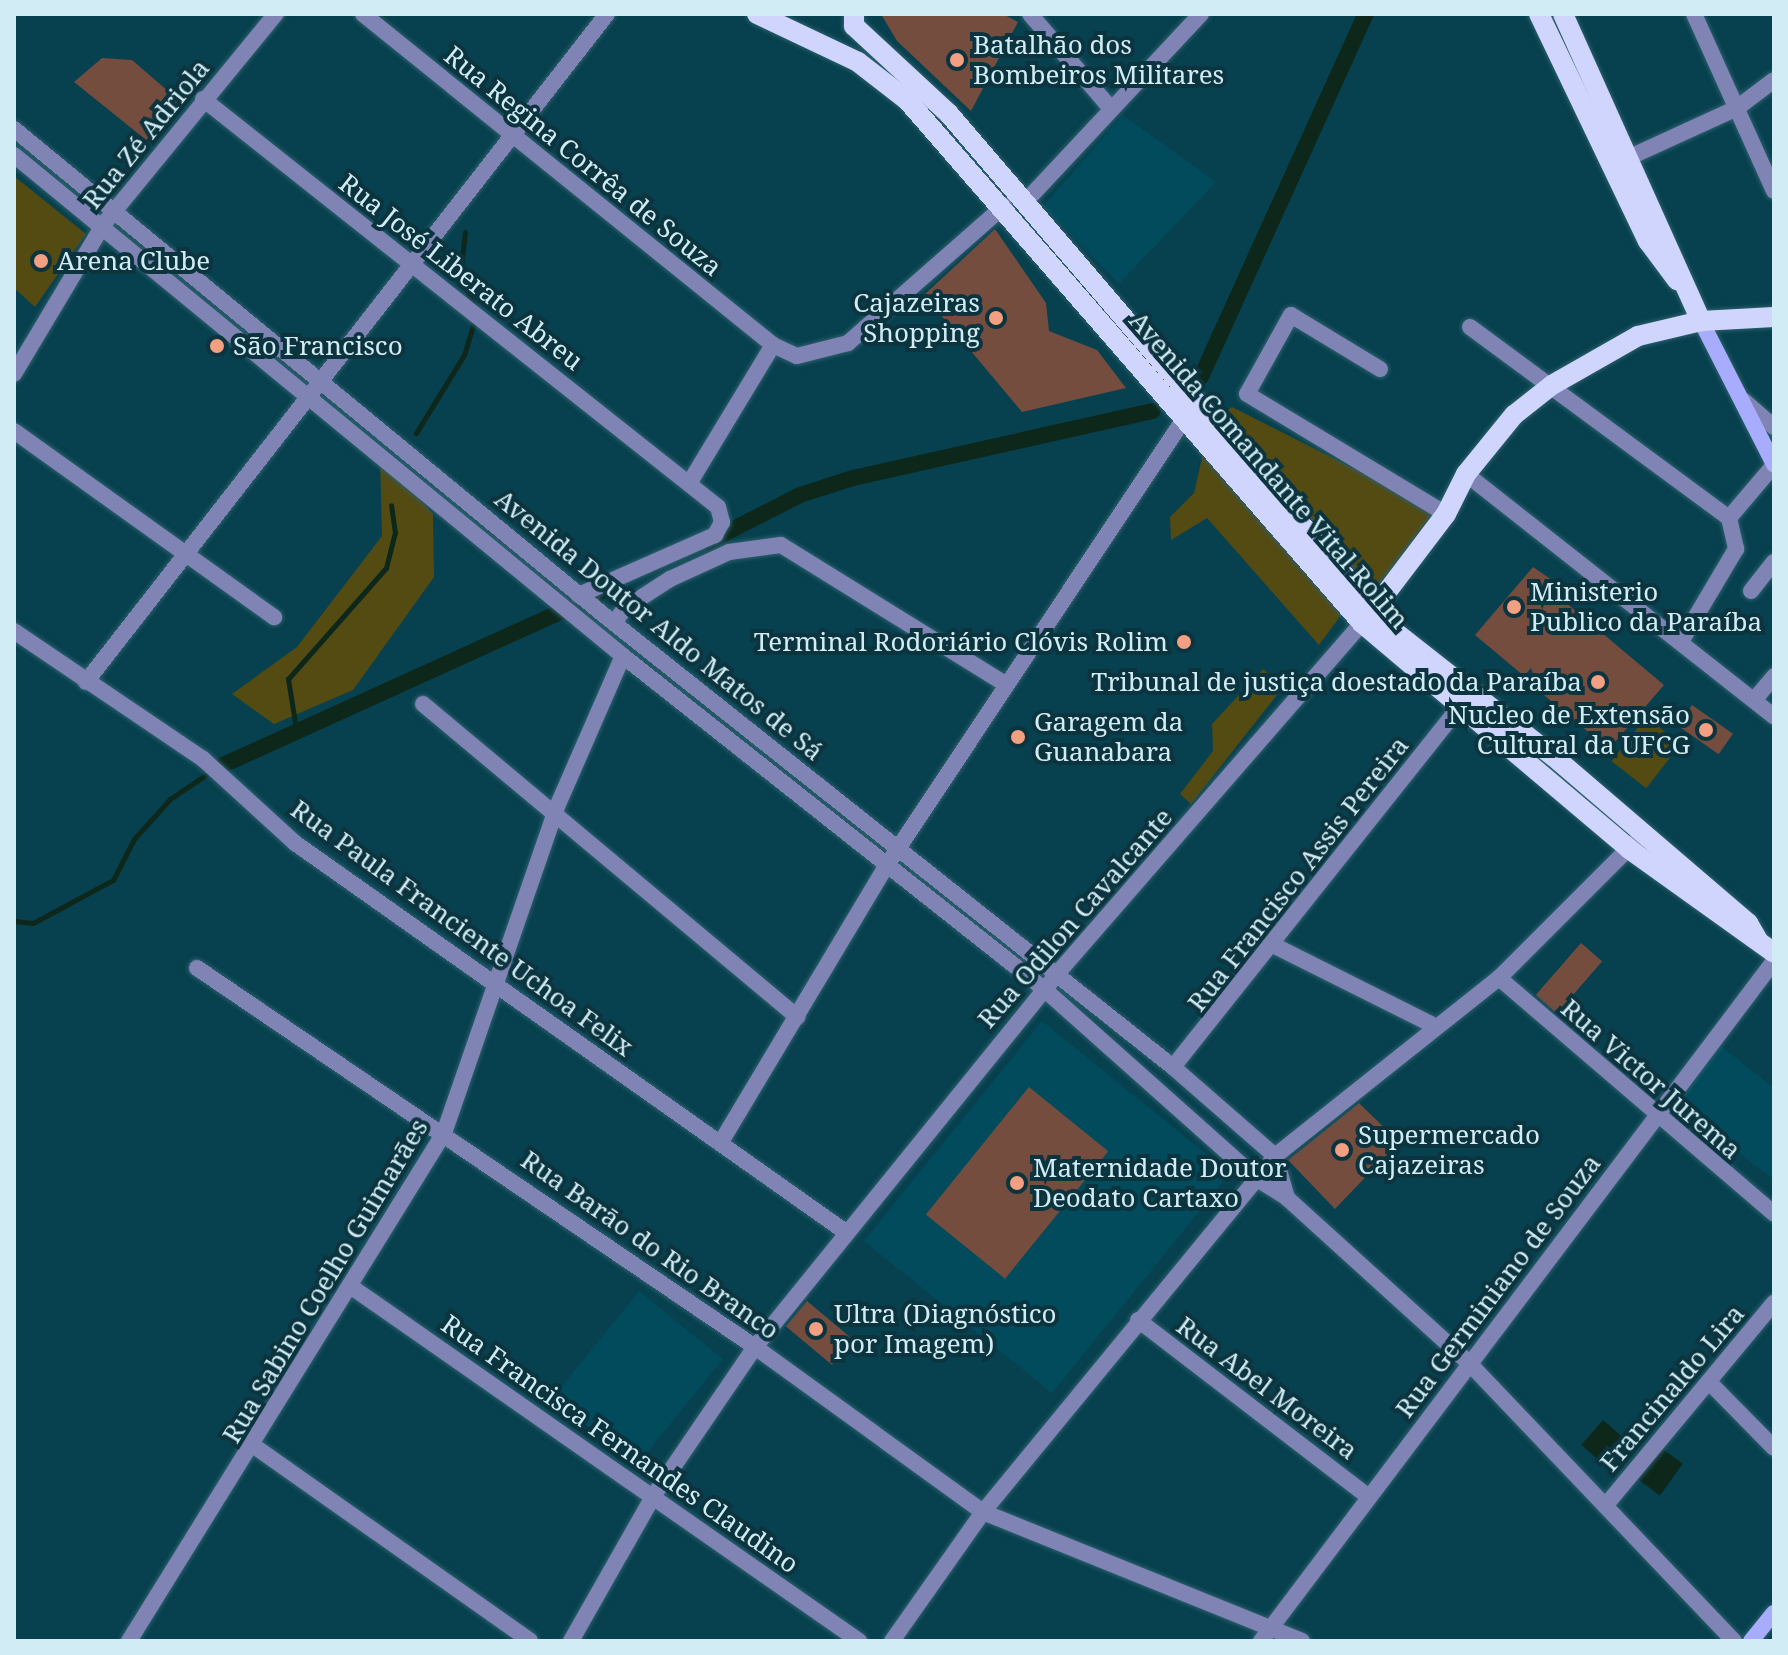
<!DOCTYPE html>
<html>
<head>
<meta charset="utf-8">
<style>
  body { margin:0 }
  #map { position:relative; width:1788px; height:1655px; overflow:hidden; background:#07404e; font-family:"Noto Serif",serif }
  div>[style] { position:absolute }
  .built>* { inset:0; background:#014b5c; transform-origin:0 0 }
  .green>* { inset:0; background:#544b13; transform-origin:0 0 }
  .water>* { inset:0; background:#0d281b; transform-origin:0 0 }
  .stream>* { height:5px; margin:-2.5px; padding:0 2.5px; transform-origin:2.5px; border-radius:2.5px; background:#0d281b }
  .canal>* { height:16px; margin:-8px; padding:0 8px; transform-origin:8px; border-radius:8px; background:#0d281b }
  .building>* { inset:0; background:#754d3f; transform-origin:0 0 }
  .roads { filter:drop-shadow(0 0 2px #2c5f6c) drop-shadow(0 0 2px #2c5f6c) }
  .minor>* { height:16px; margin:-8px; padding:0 8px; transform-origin:8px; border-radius:8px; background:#7f84b5 }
  .secondary>* { height:16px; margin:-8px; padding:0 8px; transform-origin:8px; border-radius:8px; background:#a7adfc }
  .primary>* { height:20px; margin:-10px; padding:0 10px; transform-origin:10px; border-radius:10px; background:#d0d5fd }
  .dots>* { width:22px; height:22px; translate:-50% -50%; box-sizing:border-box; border:4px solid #0c343f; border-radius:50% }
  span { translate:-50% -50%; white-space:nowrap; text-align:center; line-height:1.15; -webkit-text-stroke:8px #0c343f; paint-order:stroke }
  .poi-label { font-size:26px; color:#d2ecf5 }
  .left { translate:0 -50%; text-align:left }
  .right { translate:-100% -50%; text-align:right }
  .street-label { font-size:26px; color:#d2ecf5 }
  .frame { position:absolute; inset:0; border:16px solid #d2ecf5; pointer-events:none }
</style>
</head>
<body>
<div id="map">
  <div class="built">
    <div style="clip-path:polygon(1123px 115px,1216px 182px,1119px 284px,1043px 206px)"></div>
    <div style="left:1042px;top:1021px;width:242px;height:283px;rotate:39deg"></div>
    <div style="clip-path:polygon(1717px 1043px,1774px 1088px,1774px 1180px,1674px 1102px)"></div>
    <div style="left:639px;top:1291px;width:108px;height:140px;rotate:39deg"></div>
  </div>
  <div class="green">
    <div style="clip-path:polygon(14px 176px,86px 234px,35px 307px,14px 288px)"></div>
    <div style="clip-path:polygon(1232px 407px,1436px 510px,1373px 592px,1222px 415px)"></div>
    <div style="clip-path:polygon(1204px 449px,1344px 611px,1319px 645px,1207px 518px,1171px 540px,1170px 517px,1194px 493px)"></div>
    <div style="clip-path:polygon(380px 455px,433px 514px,434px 577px,353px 690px,274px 724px,232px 694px,297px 647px,382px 536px)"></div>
    <div style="clip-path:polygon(1263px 669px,1284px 686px,1191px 804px,1180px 794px,1213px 751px,1212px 724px)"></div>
    <div style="left:1646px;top:717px;width:44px;height:56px;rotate:38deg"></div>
  </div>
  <div class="water">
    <div style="left:1603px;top:1420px;width:37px;height:33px;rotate:41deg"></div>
    <div style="left:1661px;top:1448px;width:27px;height:39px;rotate:36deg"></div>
  </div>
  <div class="stream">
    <div style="left:465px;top:232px;width:44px;rotate:96.5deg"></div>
    <div style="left:460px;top:276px;width:34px;rotate:64deg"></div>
    <div style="left:416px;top:433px;width:92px;rotate:-58.4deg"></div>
    <div style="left:464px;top:355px;width:37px;rotate:-73deg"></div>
    <div style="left:297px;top:735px;width:57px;rotate:-99.1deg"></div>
    <div style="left:288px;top:679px;width:148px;rotate:-48.6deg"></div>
    <div style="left:386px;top:568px;width:36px;rotate:-76deg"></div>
    <div style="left:395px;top:533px;width:28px;rotate:-98deg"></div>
    <div style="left:14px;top:921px;width:19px;rotate:6deg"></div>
    <div style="left:33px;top:923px;width:91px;rotate:-28.3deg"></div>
    <div style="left:113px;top:880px;width:46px;rotate:-62.9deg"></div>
    <div style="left:134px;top:839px;width:54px;rotate:-48deg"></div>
    <div style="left:170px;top:799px;width:48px;rotate:-34deg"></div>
  </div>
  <div class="canal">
    <div style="left:1201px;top:377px;width:399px;rotate:-65.6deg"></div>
    <div style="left:708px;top:542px;width:103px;rotate:-27.1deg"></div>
    <div style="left:800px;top:495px;width:56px;rotate:-17.8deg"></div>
    <div style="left:853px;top:478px;width:307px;rotate:-12.6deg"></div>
    <div style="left:223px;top:765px;width:411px;rotate:-24.4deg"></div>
  </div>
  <div class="building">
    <div style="clip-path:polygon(881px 14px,1003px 14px,1018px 22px,971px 111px,897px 41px)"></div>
    <div style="clip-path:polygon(102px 58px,132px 60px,182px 103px,150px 143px,74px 82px)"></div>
    <div style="clip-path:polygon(995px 229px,1046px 303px,1049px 331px,1097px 350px,1126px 388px,1022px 412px,924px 295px)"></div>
    <div style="clip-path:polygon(1533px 567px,1552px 580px,1546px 586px,1664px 685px,1609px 749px,1539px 691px,1531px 668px,1524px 676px,1475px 635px)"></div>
    <div style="left:1692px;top:705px;width:50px;height:25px;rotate:35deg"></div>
    <div style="left:1581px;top:943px;width:28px;height:69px;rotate:41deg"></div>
    <div style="left:1029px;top:1087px;width:102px;height:164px;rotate:39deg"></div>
    <div style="clip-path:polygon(1359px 1103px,1399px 1142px,1335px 1209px,1288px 1160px)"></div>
    <div style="left:807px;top:1301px;width:60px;height:33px;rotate:40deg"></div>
  </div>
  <div class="roads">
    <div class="minor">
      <div style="left:363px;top:14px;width:527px;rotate:38.91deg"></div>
      <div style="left:773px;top:345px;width:26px;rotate:25deg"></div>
      <div style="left:797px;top:356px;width:53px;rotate:-14.3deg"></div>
      <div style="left:848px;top:343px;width:208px;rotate:-41.3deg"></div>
      <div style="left:1030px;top:14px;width:125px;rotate:49.5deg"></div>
      <div style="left:1694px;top:14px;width:194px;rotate:65.7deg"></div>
      <div style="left:203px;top:99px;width:657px;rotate:38.39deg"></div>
      <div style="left:718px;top:507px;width:16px;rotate:75deg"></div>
      <div style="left:722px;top:522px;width:15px;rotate:118deg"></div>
      <div style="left:715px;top:535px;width:149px;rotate:156.2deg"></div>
      <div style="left:14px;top:129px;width:766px;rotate:39.49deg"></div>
      <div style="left:605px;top:616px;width:725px;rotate:38.45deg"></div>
      <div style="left:1173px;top:1067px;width:135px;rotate:41.1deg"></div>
      <div style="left:1275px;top:1156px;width:44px;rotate:74.1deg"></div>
      <div style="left:14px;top:155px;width:789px;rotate:39.44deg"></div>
      <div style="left:623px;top:656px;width:537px;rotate:38.34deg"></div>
      <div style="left:1044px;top:989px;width:285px;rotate:41.7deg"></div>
      <div style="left:1257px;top:1179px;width:36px;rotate:32deg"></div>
      <div style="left:1287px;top:1198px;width:247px;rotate:42.2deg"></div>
      <div style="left:1470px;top:1364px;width:383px;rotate:46.4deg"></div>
      <div style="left:1630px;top:157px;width:118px;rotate:-24.6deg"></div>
      <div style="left:1737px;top:108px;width:46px;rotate:-37.1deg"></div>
      <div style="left:1026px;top:201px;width:256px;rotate:-46.9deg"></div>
      <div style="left:1470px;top:327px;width:322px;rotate:36.4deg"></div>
      <div style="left:1729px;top:518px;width:32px;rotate:77deg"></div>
      <div style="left:1736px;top:549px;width:106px;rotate:120.7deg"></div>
      <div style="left:1380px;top:369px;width:104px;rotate:-148.8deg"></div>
      <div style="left:1291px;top:315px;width:90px;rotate:119.1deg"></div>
      <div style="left:1247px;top:394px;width:232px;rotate:31.1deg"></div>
      <div style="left:14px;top:374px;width:174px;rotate:-59.1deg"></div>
      <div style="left:103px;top:225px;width:273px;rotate:-50.7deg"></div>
      <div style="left:1743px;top:400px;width:41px;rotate:41.1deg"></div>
      <div style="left:14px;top:431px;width:320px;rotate:35.6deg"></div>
      <div style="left:1466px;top:474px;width:392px;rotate:38.2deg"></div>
      <div style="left:690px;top:482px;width:160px;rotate:-58.8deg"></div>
      <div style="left:1729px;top:518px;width:70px;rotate:-49.7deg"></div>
      <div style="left:1751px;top:591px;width:37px;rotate:-52deg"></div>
      <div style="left:614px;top:623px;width:19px;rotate:-54deg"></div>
      <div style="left:625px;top:608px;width:54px;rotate:-32.8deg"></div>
      <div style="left:670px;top:579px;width:65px;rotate:-24.6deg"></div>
      <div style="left:729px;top:552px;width:52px;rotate:-7.7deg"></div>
      <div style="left:781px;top:545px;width:262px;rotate:31.8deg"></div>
      <div style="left:14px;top:631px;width:228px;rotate:34.1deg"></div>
      <div style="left:203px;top:759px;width:125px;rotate:42.4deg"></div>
      <div style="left:295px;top:843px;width:676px;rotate:35.24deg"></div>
      <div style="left:86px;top:682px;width:847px;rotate:-52.05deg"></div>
      <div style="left:1755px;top:699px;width:30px;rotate:-50deg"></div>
      <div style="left:423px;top:704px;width:488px;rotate:39.9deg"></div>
      <div style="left:1275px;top:946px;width:174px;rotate:26.6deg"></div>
      <div style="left:197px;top:968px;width:675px;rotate:34.18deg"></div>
      <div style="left:755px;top:1347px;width:281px;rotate:35.9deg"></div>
      <div style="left:983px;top:1512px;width:344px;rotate:22deg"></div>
      <div style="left:1499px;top:978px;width:362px;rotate:40.6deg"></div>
      <div style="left:1173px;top:1067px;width:458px;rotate:-51.5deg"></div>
      <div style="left:721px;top:1142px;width:323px;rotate:-59.1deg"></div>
      <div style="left:887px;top:865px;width:539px;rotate:-56.34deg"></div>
      <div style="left:353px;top:1288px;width:617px;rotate:34.9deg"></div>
      <div style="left:1138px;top:1320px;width:287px;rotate:37.5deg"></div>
      <div style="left:1710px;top:1383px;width:91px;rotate:45.4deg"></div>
      <div style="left:254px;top:1446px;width:338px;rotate:35.2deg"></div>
      <div style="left:1606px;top:1505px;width:263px;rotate:-50.3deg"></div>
      <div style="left:129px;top:1641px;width:598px;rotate:-58.2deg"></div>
      <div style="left:444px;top:1133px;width:343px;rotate:-70.9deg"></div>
      <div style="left:556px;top:809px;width:167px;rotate:-66.4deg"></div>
      <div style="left:571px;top:1641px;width:168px;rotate:-60.4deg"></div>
      <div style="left:654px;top:1495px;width:179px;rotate:-55.7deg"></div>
      <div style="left:755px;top:1347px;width:479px;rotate:-51deg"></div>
      <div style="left:1056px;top:975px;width:466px;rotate:-49deg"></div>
      <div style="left:892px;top:1641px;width:158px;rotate:-54.8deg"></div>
      <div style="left:983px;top:1512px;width:460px;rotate:-50.6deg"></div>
      <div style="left:1275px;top:1156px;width:286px;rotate:-38.5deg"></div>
      <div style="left:1499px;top:978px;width:194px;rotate:-45deg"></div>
      <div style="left:1261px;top:1641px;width:852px;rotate:-52.97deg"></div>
    </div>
    <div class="secondary">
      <div style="left:1701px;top:321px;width:161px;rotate:63deg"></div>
      <div style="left:1751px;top:1641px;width:36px;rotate:-51deg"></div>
    </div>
    <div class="primary">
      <div style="left:757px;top:14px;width:112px;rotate:25.4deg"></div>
      <div style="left:858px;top:62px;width:62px;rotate:37.8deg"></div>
      <div style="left:907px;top:100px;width:693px;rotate:48.98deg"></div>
      <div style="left:1362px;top:623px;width:350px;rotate:40.2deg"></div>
      <div style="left:1629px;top:849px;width:178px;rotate:35.6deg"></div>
      <div style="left:854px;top:14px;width:12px;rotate:90deg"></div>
      <div style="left:854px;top:26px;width:129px;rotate:42.8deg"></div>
      <div style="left:949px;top:114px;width:677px;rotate:49.37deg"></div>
      <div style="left:1390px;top:628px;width:216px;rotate:38.2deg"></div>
      <div style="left:1560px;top:762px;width:248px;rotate:40.6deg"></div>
      <div style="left:1748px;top:923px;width:20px;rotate:60deg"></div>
      <div style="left:1539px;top:14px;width:252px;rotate:64.4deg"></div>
      <div style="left:1648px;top:241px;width:49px;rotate:53.4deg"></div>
      <div style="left:1563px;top:14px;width:337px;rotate:65.8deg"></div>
      <div style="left:1367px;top:618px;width:131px;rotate:-52.8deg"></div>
      <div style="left:1446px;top:514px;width:45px;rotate:-63.4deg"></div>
      <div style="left:1466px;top:474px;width:76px;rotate:-50.9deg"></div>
      <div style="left:1514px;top:415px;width:48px;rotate:-38.3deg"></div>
      <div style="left:1552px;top:385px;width:99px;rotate:-29.7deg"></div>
      <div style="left:1638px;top:336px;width:65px;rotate:-13.4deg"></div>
      <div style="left:1701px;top:321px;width:73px;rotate:-3.1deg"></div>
    </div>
  </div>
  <div class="dots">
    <div style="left:957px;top:60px;background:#f39f82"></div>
    <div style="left:41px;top:261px;background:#f39f82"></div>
    <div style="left:996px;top:318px;background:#f39f82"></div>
    <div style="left:217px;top:346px;background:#f39f82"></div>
    <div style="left:1514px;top:607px;background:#f39f82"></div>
    <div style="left:1184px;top:642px;background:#f39f82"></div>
    <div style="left:1598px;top:682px;background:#f39f82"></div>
    <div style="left:1706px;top:730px;background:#f39f82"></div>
    <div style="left:1018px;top:737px;background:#f39f82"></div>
    <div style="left:1342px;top:1150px;background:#f39f82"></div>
    <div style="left:1017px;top:1183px;background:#f39f82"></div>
    <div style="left:816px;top:1329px;background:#f39f82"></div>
  </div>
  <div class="poi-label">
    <span class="left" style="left:973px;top:60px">Batalhão dos<br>Bombeiros Militares</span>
    <span class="left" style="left:57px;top:261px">Arena Clube</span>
    <span class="right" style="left:980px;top:318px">Cajazeiras<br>Shopping</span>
    <span class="left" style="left:233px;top:346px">São Francisco</span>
    <span class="left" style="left:1530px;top:607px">Ministerio<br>Publico da Paraíba</span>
    <span class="right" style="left:1168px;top:642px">Terminal Rodoriário Clóvis Rolim</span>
    <span class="right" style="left:1582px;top:682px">Tribunal de justiça doestado da Paraíba</span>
    <span class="right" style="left:1690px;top:730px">Nucleo de Extensão<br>Cultural da UFCG</span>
    <span class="left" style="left:1034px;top:737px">Garagem da<br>Guanabara</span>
    <span class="left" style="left:1358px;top:1150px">Supermercado<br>Cajazeiras</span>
    <span class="left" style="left:1033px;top:1183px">Maternidade Doutor<br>Deodato Cartaxo</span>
    <span class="left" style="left:834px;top:1329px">Ultra (Diagnóstico<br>por Imagem)</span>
  </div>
  <div class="street-label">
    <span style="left:146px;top:134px;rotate:-51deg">Rua Zé Adriola</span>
    <span style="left:583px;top:161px;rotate:39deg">Rua Regina Corrêa de Souza</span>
    <span style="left:461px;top:272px;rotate:38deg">Rua José Liberato Abreu</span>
    <span style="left:1269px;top:470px;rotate:49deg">Avenida Comandante Vital Rolim</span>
    <span style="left:659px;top:625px;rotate:39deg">Avenida Doutor Aldo Matos de Sá</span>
    <span style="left:1298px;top:874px;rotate:-52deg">Rua Francisco Assis Pereira</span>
    <span style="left:1075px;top:918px;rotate:-49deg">Rua Odilon Cavalcante</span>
    <span style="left:462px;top:928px;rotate:36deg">Rua Paula Franciente Uchoa Felix</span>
    <span style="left:1651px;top:1079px;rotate:41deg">Rua Victor Jurema</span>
    <span style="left:650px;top:1245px;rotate:35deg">Rua Barāo do Rio Branco</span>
    <span style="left:325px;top:1281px;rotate:-59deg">Rua Sabino Coelho Guimarães</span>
    <span style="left:1498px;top:1286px;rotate:-53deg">Rua Germiniano de Souza</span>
    <span style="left:1267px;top:1388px;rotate:37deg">Rua Abel Moreira</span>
    <span style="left:1672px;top:1388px;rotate:-50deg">Francinaldo Lira</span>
    <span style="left:620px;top:1444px;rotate:35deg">Rua Francisca Fernandes Claudino</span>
  </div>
  <div class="frame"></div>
</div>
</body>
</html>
